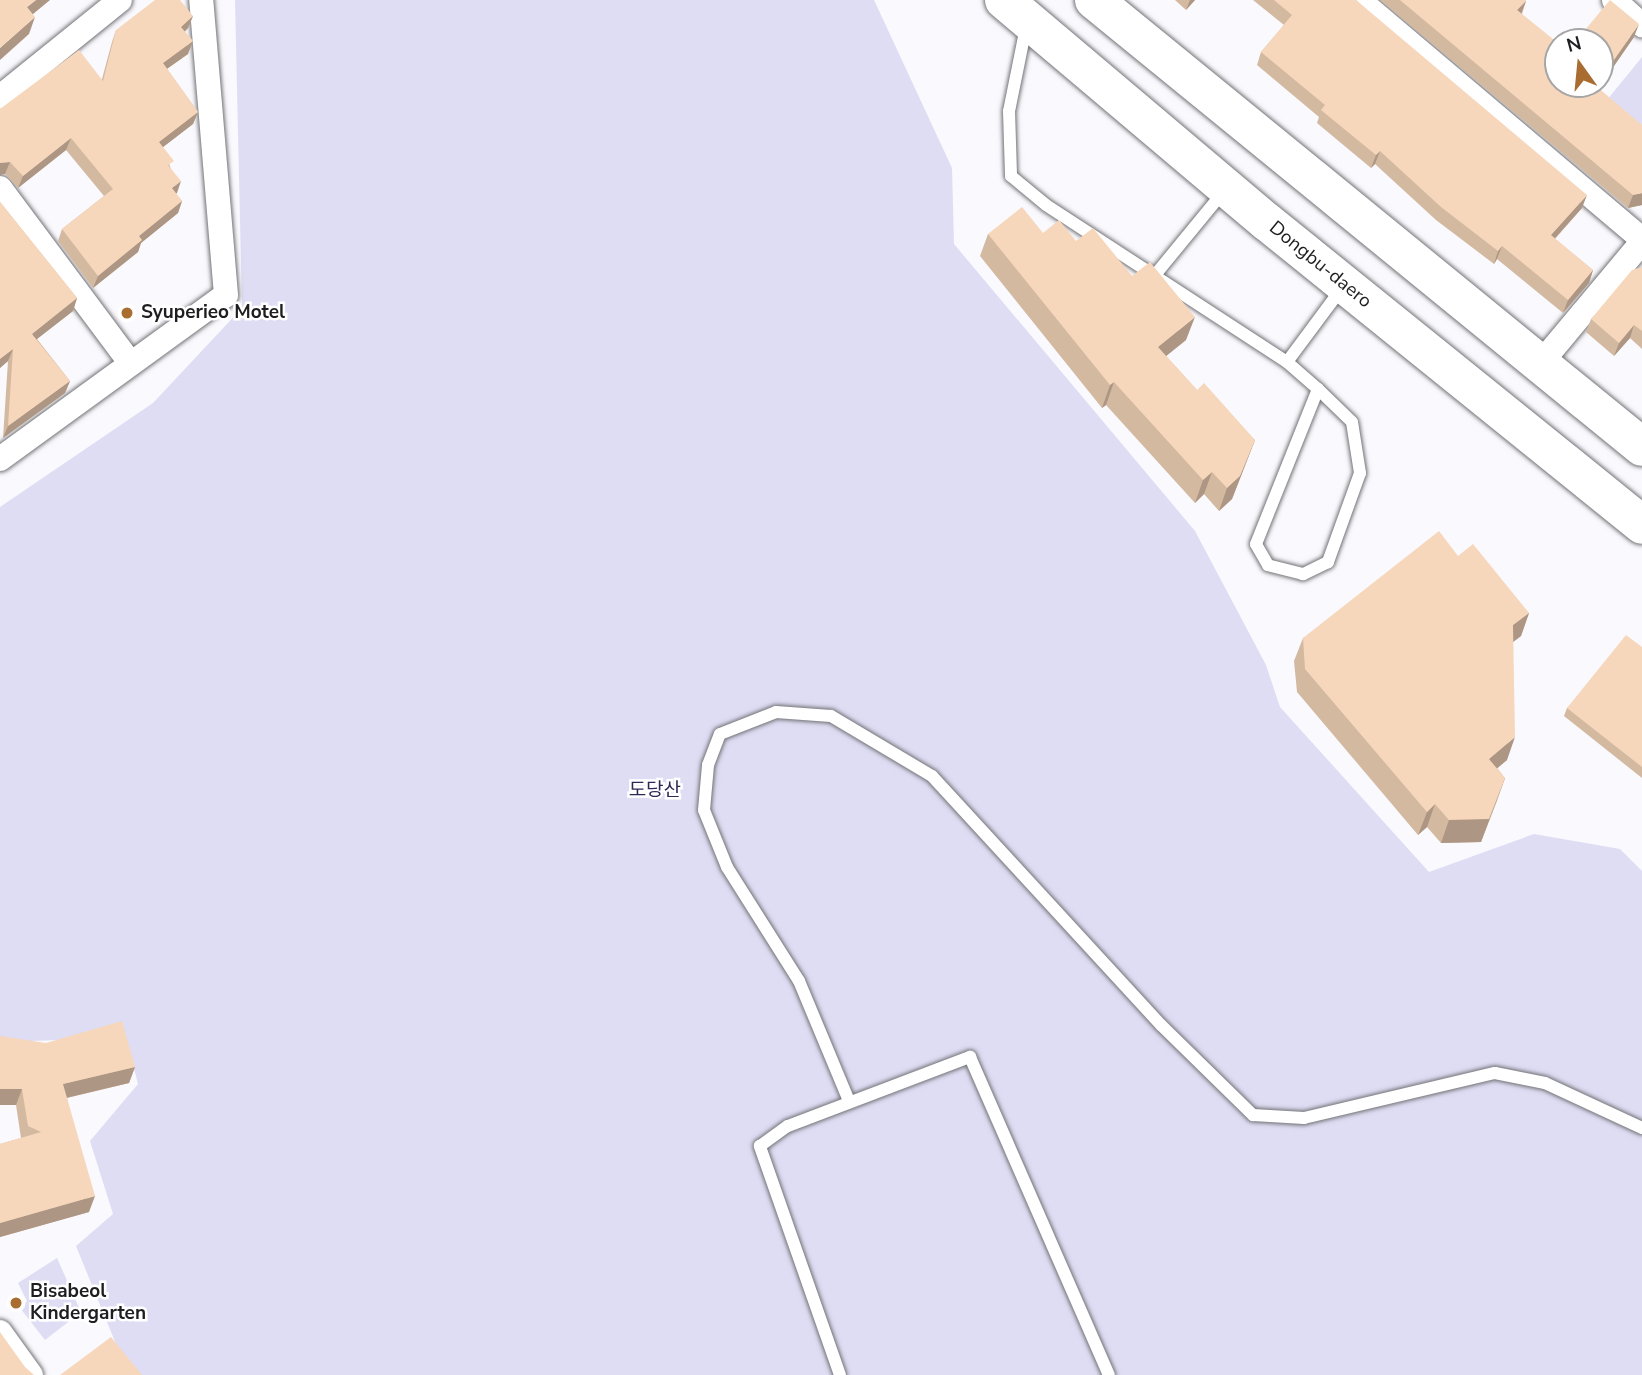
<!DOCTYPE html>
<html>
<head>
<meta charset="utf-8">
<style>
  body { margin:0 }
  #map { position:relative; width:1642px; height:1375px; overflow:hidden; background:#f9f9fe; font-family:"Nunito Sans","Noto Sans KR",sans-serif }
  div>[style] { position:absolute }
  .green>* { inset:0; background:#deddf4 }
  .roads { filter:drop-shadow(0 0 2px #737377) drop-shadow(0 0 2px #737377) }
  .lane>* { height:12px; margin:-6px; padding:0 6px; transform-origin:6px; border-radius:6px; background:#fff }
  .street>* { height:24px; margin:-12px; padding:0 12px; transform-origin:12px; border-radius:12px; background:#fff }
  .primary>* { height:38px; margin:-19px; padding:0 19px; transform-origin:19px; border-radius:19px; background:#fff }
  .wall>* { inset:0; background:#d4b9a1 }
  .shaded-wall>* { inset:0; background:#ad9683 }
  .building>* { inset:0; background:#f7d7bb }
  .dots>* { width:19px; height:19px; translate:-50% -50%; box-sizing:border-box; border:4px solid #fff; border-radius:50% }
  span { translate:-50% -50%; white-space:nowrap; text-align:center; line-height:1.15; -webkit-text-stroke:5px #fff; paint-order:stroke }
  .street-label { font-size:19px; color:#1e1e20 }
  .poi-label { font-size:19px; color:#1e1e20; font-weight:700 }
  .left { translate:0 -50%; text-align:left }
  .park-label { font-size:19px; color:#2e2756 }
  .north { position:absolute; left:1544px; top:28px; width:70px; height:70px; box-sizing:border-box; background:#fff; border:2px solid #a5a5a6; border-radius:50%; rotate:345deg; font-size:19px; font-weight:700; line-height:28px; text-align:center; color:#1e1e20 }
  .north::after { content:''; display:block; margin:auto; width:24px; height:32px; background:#aa6d31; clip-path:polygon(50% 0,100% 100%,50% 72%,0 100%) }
</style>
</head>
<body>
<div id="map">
  <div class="green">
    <div style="clip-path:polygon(235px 0,874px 0,952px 168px,954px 244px,1195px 531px,1266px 665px,1280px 707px,1429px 872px,1534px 834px,1620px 849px,1642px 871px,1642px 1375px,140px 1375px,116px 1344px,76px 1246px,113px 1214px,90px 1141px,138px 1084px,122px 1022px,60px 1040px,0 1042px,0 507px,153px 403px,242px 308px)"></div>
    <div style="clip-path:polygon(1642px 57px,1642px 130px,1607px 100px)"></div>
    <div style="clip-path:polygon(57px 1258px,81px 1312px,45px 1340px,20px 1308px,27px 1301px,18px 1283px)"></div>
  </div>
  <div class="roads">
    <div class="lane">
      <div style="left:1026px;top:27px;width:86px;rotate:101.4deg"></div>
      <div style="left:1009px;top:111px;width:65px;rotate:88.2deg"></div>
      <div style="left:1011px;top:176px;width:45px;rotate:39.6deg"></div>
      <div style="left:1046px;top:205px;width:288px;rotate:33.1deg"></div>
      <div style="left:1287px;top:362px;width:41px;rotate:41.1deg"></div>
      <div style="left:1318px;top:389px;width:47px;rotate:44.1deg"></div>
      <div style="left:1352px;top:422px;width:52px;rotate:81.1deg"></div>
      <div style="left:1360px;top:473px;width:95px;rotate:109.8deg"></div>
      <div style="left:1328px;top:562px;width:28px;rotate:154deg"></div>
      <div style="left:1303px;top:574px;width:36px;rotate:-166deg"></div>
      <div style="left:1268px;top:565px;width:24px;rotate:-120deg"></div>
      <div style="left:1256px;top:544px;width:167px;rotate:-68.2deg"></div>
      <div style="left:1155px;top:275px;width:109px;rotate:-50.6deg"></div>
      <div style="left:1287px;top:362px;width:92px;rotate:-53.4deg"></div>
      <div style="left:849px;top:1101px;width:130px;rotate:-112.6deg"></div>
      <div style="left:799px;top:981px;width:135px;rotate:-122.3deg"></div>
      <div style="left:727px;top:867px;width:61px;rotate:-112deg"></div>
      <div style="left:704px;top:810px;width:45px;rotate:-84.9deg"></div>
      <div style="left:708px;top:765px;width:33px;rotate:-69deg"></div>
      <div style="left:720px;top:734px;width:60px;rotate:-21.4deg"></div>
      <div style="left:776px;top:712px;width:55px;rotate:4.2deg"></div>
      <div style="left:831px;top:716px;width:117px;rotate:30.7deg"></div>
      <div style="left:932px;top:776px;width:338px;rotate:47.4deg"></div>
      <div style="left:1161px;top:1025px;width:129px;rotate:44.4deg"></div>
      <div style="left:1253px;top:1115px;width:51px;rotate:3.4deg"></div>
      <div style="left:1304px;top:1118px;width:196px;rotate:-13.3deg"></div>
      <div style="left:1495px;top:1073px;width:51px;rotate:11.3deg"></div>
      <div style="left:1545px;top:1083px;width:107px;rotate:24.9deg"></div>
      <div style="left:840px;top:1375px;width:243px;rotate:-109.3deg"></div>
      <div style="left:760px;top:1146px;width:34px;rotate:-36deg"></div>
      <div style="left:788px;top:1126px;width:195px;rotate:-20.8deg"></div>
      <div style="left:970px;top:1057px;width:347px;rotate:66.4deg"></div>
    </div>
    <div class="street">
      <div style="left:1359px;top:0;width:370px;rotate:40.2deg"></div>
      <div style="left:1614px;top:0;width:38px;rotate:42deg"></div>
      <div style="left:0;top:97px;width:154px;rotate:-38.9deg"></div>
      <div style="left:0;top:188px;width:219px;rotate:53.3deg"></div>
      <div style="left:1540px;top:364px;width:159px;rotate:-50.1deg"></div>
      <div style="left:0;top:459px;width:279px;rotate:-36deg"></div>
      <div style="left:226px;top:295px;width:296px;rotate:-94.8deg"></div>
      <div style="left:0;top:1332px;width:53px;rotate:54.2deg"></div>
    </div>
    <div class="primary">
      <div style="left:1004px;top:0;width:344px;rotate:40.2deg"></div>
      <div style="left:1267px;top:222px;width:482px;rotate:38.9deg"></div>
      <div style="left:1094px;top:0;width:707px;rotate:39.2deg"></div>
    </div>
  </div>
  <div class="wall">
    <div style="clip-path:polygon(1175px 0,1195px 0,1186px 10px)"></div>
    <div style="clip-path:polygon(1253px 0,1356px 0,1582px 208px,1555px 239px,1593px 270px,1589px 283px,1563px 313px,1497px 259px,1494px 264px,1436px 220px,1375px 164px,1371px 168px,1317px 123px,1319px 117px,1257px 65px,1261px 52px,1284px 25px)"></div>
    <div style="clip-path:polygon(1380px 0,1525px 0,1526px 1px,1522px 14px,1558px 84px,1634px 37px,1599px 88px,1642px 205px,1628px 208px)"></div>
    <div style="clip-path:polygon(193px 16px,188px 28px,185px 32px,188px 54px,167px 69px,198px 112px,193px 124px,163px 147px,171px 169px,176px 194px,182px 201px,178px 213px,141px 243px,138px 252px,93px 288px,58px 241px,62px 229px,104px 196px,66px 150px,18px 188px,5px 174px,0 175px,0 109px,102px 79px,112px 42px,116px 30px)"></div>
    <div style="clip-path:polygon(0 202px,77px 298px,73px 311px,37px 339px,70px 381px,65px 393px,3px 438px,8px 361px,0 368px)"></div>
    <div style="clip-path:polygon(1043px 233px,1076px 241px,1132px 276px,1186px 340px,1166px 356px,1197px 390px,1255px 440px,1232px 499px,1219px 511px,1204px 494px,1195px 503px,1106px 405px,1102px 408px,980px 256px,988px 234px)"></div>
    <div style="clip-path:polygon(1642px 267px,1642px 349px,1630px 338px,1614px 356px,1586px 332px,1591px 319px)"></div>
    <div style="clip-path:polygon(1458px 556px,1529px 613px,1521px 636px,1513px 642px,1507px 760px,1497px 768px,1505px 778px,1497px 801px,1481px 842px,1441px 843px,1427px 827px,1418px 835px,1297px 692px,1294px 661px,1303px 638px)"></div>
    <div style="clip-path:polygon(1642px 647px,1642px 778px,1564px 716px,1567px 708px)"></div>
    <div style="clip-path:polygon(0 1036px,135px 1067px,129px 1083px,67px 1098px,89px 1212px,0 1237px,0 1144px,21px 1138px,16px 1105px)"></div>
  </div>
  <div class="shaded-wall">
    <div style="clip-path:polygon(36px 0,50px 0,21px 24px,27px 7px)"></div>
    <div style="clip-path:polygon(1190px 0,1195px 0,1186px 10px)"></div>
    <div style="clip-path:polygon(1526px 1px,1521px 14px,1517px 10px)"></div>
    <div style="clip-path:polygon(193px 16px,188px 28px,176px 39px,181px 27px)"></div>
    <div style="clip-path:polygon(35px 17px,29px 34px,0 60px,0 48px)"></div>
    <div style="clip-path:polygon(1639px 24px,1634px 37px,1591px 99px,1597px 84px,1600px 84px,1600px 80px)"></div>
    <div style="clip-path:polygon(193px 41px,188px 54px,158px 75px,163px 63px)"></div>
    <div style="clip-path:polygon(198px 112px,193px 124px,154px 154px,159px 142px)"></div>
    <div style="clip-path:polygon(71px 138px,66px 150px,18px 188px,23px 176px)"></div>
    <div style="clip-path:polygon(1380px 151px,1375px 164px,1371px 168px,1376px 155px)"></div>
    <div style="clip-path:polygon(10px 162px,5px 174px,0 175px,0 163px)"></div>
    <div style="clip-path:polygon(181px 181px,177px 193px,167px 201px,172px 188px)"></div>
    <div style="clip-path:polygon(1642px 193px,1642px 205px,1628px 208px,1633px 195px)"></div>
    <div style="clip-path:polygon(1587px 195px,1582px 208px,1546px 248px,1551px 235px)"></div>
    <div style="clip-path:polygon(182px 201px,178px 213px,141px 243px,138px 252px,93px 288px,98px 276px,139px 236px)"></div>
    <div style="clip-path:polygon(1502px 246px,1497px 259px,1494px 264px,1498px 251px)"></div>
    <div style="clip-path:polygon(1593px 270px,1589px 283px,1563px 313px,1568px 300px)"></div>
    <div style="clip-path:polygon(77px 298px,73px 311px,28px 346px,32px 334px)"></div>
    <div style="clip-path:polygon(1195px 317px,1186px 340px,1150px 369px,1158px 347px)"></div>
    <div style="clip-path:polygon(1634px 325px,1630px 338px,1614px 356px,1619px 343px)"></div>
    <div style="clip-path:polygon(13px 349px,8px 361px,0 368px,0 359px)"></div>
    <div style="clip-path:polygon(70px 381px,65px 393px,3px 438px,8px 426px)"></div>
    <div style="clip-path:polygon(1114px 382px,1106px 405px,1102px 408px,1110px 385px)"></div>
    <div style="clip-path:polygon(1255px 440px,1232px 499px,1219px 511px,1227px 488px)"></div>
    <div style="clip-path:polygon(1212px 472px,1204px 494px,1195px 503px,1203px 480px)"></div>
    <div style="clip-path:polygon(1529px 613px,1521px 636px,1505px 648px,1513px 625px)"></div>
    <div style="clip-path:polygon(1515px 737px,1507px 760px,1481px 782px,1489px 759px)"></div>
    <div style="clip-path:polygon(1505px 778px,1481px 842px,1441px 843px,1449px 820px)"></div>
    <div style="clip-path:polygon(1435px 804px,1427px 827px,1418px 835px,1427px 812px)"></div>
    <div style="clip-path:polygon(135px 1067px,129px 1083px,57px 1100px,63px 1084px)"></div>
    <div style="clip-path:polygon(0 1089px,22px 1089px,16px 1105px,0 1105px)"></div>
    <div style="clip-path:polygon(95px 1196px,89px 1212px,0 1237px,0 1223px)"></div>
  </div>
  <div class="building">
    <div style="clip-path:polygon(0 0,36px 0,27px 7px,35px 17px,0 48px)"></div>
    <div style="clip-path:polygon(155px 0,180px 0,193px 16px,181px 27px,193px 41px,163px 63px,198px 112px,159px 142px,174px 161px,168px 165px,181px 181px,172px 188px,182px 201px,139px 236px,142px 240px,98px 276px,62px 229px,113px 189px,71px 138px,23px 176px,10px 162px,0 163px,0 109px,79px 50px,103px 81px,116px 30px)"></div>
    <div style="clip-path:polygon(1274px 0,1356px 0,1587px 195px,1551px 235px,1593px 270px,1568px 300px,1502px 246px,1498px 251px,1441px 207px,1380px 151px,1376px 155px,1321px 110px,1325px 105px,1261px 52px,1292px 15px)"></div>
    <div style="clip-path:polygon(1400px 0,1525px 0,1526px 1px,1517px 10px,1558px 43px,1558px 84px,1597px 84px,1596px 86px,1642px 125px,1642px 193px,1633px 195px)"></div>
    <div style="clip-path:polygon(1610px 0,1639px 24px,1600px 80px,1600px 42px,1575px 42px)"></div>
    <div style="clip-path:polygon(0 202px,77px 298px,32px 334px,70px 381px,8px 426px,13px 349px,0 359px)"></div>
    <div style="clip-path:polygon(1022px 207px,1043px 233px,1059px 220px,1076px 241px,1093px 228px,1132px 276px,1150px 262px,1195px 317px,1158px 347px,1197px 390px,1204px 383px,1255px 440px,1240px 476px,1227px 488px,1212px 472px,1203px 480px,1114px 382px,1110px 385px,988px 234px)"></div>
    <div style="clip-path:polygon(1642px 267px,1642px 331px,1634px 325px,1619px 343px,1591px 319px,1632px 270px)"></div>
    <div style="clip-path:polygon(1439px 531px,1458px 556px,1473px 544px,1529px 613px,1513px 625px,1515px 737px,1489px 759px,1505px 778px,1489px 819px,1449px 820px,1435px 804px,1427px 812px,1305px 669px,1303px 638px)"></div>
    <div style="clip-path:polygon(1626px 635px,1642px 647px,1642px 767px,1567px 708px)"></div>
    <div style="clip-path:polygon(122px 1021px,135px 1067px,63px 1084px,95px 1196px,0 1223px,0 1144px,41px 1132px,28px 1126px,22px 1089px,0 1089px,0 1036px,46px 1043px)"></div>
    <div style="clip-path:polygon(0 1332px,25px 1367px,34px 1375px,0 1375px)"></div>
    <div style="clip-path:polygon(111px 1337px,142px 1375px,60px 1375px)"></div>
  </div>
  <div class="dots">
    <div style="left:127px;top:313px;background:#aa6d31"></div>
    <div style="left:16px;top:1303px;background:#aa6d31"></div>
  </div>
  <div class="street-label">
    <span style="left:1320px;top:265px;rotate:39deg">Dongbu-daero</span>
  </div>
  <div class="poi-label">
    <span class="left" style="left:141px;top:313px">Syuperieo Motel</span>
    <span class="left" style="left:30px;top:1303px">Bisabeol<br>Kindergarten</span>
  </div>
  <div class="park-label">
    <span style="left:655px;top:791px">도당산</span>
  </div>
  <div class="north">N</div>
</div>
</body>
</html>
